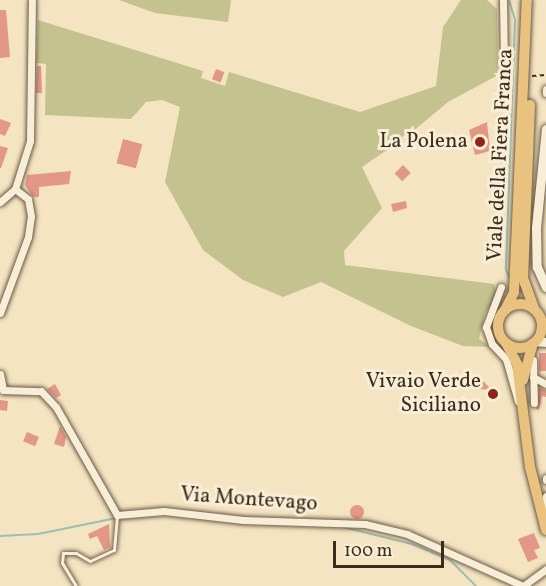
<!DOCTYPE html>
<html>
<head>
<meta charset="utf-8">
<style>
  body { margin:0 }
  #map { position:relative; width:546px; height:586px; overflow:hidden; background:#f5e4c1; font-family:Vollkorn,serif }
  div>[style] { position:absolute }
  .green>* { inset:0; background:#c4c28e }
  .stream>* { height:2px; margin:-1px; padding:0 1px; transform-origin:1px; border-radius:1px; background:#9cbfb2 }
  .building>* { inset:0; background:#e39786; transform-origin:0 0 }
  .round { border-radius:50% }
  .path>* { height:1.5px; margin-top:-0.75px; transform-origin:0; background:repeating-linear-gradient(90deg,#3b2c1a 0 4.5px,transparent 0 7.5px) }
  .roads { filter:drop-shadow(0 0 2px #6a5a44) drop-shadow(0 0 2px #6a5a44) }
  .lane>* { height:3px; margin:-1.5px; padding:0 1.5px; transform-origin:1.5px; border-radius:1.5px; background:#f8edd7 }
  .street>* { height:7px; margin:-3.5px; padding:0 3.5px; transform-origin:3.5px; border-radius:3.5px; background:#f8edd7 }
  .secondary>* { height:9px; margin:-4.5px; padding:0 4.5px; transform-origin:4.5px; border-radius:4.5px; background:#f8edd7 }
  .primary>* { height:10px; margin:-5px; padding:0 5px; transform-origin:5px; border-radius:5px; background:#eac280 }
  .primary>.ring { margin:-5px; padding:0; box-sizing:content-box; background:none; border:10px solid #eac280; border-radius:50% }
  .dots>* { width:16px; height:16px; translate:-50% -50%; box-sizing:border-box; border:3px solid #f8edd7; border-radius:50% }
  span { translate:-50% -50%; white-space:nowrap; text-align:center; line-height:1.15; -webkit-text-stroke:6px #f8edd7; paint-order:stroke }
  .poi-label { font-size:21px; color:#3b2c1a }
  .right { translate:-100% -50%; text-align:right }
  .street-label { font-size:21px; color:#3b2c1a }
  .scale { position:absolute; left:333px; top:541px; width:111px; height:27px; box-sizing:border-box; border:3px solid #3b2c1a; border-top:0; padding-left:8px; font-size:18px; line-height:21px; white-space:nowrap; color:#3b2c1a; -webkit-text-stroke:4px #f8edd7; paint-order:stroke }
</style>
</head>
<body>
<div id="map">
  <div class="green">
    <div style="clip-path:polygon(119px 0,231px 0,228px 22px,155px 13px)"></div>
    <div style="clip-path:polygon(461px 0,487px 0,497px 9px,498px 75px,448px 102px,406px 137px,362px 167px,382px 208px,344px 251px,345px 265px,494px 284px,497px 296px,485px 313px,479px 339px,491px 347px,463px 346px,411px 326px,321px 282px,283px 297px,243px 280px,203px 250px,165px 182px,180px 107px,162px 100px,146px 102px,131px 119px,45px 115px,46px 64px,36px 63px,38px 20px,203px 71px,201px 78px,225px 86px,229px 72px,360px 112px,436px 86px,443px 27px)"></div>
  </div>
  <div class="stream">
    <div style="left:509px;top:0;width:21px;rotate:73deg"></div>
    <div style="left:515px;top:20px;width:250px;rotate:92.1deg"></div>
    <div style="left:506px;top:270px;width:12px;rotate:66deg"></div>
    <div style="left:339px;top:526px;width:75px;rotate:13.9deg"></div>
    <div style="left:412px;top:544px;width:41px;rotate:22.8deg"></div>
    <div style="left:450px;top:560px;width:37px;rotate:45deg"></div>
    <div style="left:0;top:536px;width:38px;rotate:-3deg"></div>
    <div style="left:38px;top:534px;width:80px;rotate:-11.6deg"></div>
  </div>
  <div class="building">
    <div style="clip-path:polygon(0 10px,6px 10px,10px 57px,0 58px)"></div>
    <div style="clip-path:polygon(37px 66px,41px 66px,42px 93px,36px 93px)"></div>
    <div style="left:216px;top:69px;width:9px;height:11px;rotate:21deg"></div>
    <div style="clip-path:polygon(0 119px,11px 123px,5px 136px,0 134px)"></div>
    <div style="clip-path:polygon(487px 122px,490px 151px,475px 155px,469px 130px)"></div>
    <div style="left:123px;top:139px;width:20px;height:25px;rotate:15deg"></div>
    <div style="clip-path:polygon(0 146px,8px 148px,1px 168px,0 168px)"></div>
    <div style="left:403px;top:165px;width:11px;height:12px;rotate:45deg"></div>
    <div style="clip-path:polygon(71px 171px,69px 184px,39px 187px,39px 197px,33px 197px,25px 185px,27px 175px)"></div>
    <div style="clip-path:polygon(406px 201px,407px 208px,393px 212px,391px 204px)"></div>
    <div style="left:539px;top:353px;width:7px;height:18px"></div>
    <div style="clip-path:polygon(483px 381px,492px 390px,479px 389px,477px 383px)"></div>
    <div style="clip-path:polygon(55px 384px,61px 395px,56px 398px,47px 389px)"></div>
    <div style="clip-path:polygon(539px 388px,546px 390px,546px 397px,542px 396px,539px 410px,536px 409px)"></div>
    <div style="clip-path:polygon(0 400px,8px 401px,7px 411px,0 410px)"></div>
    <div style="clip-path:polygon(60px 426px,66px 437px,64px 447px,54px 444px)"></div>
    <div style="left:27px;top:432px;width:13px;height:10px;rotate:23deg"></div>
    <div class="round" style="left:350px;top:505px;width:14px;height:14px"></div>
    <div style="clip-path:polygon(109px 524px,110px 547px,104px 550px,97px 536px,90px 539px,88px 534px)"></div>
    <div style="clip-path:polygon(534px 533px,540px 548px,534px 550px,538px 558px,528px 562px,518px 539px)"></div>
  </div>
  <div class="path">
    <div style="left:532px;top:76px;width:14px;rotate:-4deg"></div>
  </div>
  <div class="roads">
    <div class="lane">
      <div style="left:76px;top:586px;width:27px;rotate:-121deg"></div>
      <div style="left:62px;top:563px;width:10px;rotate:-84deg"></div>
      <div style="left:63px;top:553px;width:13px"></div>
      <div style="left:76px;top:553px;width:16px;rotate:30deg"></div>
      <div style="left:90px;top:561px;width:26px;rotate:-25deg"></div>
      <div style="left:114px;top:550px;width:34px;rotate:-85deg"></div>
    </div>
    <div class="street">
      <div style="left:503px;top:0;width:66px;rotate:89.1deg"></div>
      <div style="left:546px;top:89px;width:4px;rotate:90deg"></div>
      <div style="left:0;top:202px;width:20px;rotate:-41deg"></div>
      <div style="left:15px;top:189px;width:50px;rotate:-72.6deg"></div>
      <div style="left:30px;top:141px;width:141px;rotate:-89.2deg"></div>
      <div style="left:501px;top:287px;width:43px;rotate:110.6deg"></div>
      <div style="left:486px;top:327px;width:18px;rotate:71deg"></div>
      <div style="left:492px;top:344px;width:21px;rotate:47deg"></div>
      <div style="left:506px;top:359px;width:44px;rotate:74.1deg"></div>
      <div style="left:0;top:313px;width:81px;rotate:-69.8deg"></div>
      <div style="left:28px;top:237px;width:21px;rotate:-82deg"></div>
      <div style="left:31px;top:216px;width:17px;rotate:-100deg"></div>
      <div style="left:28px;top:199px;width:16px;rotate:-142deg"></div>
      <div style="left:533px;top:360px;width:43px;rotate:88.7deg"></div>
      <div style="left:0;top:374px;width:16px;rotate:79deg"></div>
      <div style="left:533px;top:377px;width:15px;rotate:28deg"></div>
      <div style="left:3px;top:390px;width:38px;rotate:2deg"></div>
      <div style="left:41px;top:391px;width:22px;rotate:47deg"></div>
      <div style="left:56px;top:407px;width:124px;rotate:60.5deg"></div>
      <div style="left:117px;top:515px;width:47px;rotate:-4.9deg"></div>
      <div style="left:164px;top:511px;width:80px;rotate:6.5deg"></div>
      <div style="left:243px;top:520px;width:122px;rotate:1.9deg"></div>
      <div style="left:365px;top:524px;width:43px;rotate:13.4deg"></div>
      <div style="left:407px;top:534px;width:127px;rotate:24.1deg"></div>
      <div style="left:523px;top:586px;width:29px;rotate:-36deg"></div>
      <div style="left:546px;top:478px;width:2px;rotate:90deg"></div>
      <div style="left:546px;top:496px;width:12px;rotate:90deg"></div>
    </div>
    <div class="secondary">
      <div style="left:546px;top:129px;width:100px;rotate:95.8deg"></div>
      <div style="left:536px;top:228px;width:39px;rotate:89deg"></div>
      <div style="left:537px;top:267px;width:22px;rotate:66deg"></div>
      <div style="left:541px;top:321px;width:9px;rotate:54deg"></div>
      <div style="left:535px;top:341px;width:11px;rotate:5deg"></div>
    </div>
    <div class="primary">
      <div style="left:530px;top:105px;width:173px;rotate:92.3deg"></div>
      <div style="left:523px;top:278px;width:33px;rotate:70deg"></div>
      <div class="ring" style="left:498px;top:304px;width:34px;height:34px"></div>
      <div style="left:505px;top:310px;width:20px;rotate:-63deg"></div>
      <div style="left:514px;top:292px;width:292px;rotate:-87.5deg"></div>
      <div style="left:506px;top:343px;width:24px;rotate:62deg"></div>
      <div style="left:517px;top:364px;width:104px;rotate:82.8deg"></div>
      <div style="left:530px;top:467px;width:65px;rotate:75.7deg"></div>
      <div style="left:523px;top:380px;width:38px;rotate:-75deg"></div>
    </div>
  </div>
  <div class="dots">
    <div style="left:480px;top:142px;background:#8f2418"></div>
    <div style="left:493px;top:394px;background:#8f2418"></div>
  </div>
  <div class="poi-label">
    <span class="right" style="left:468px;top:142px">La Polena</span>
    <span class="right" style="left:481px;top:394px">Vivaio Verde<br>Siciliano</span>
  </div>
  <div class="street-label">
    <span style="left:501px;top:155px;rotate:-87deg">Viale della Fiera Franca</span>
    <span style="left:249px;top:500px;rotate:4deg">Via Montevago</span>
  </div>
  <div class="scale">100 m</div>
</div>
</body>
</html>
